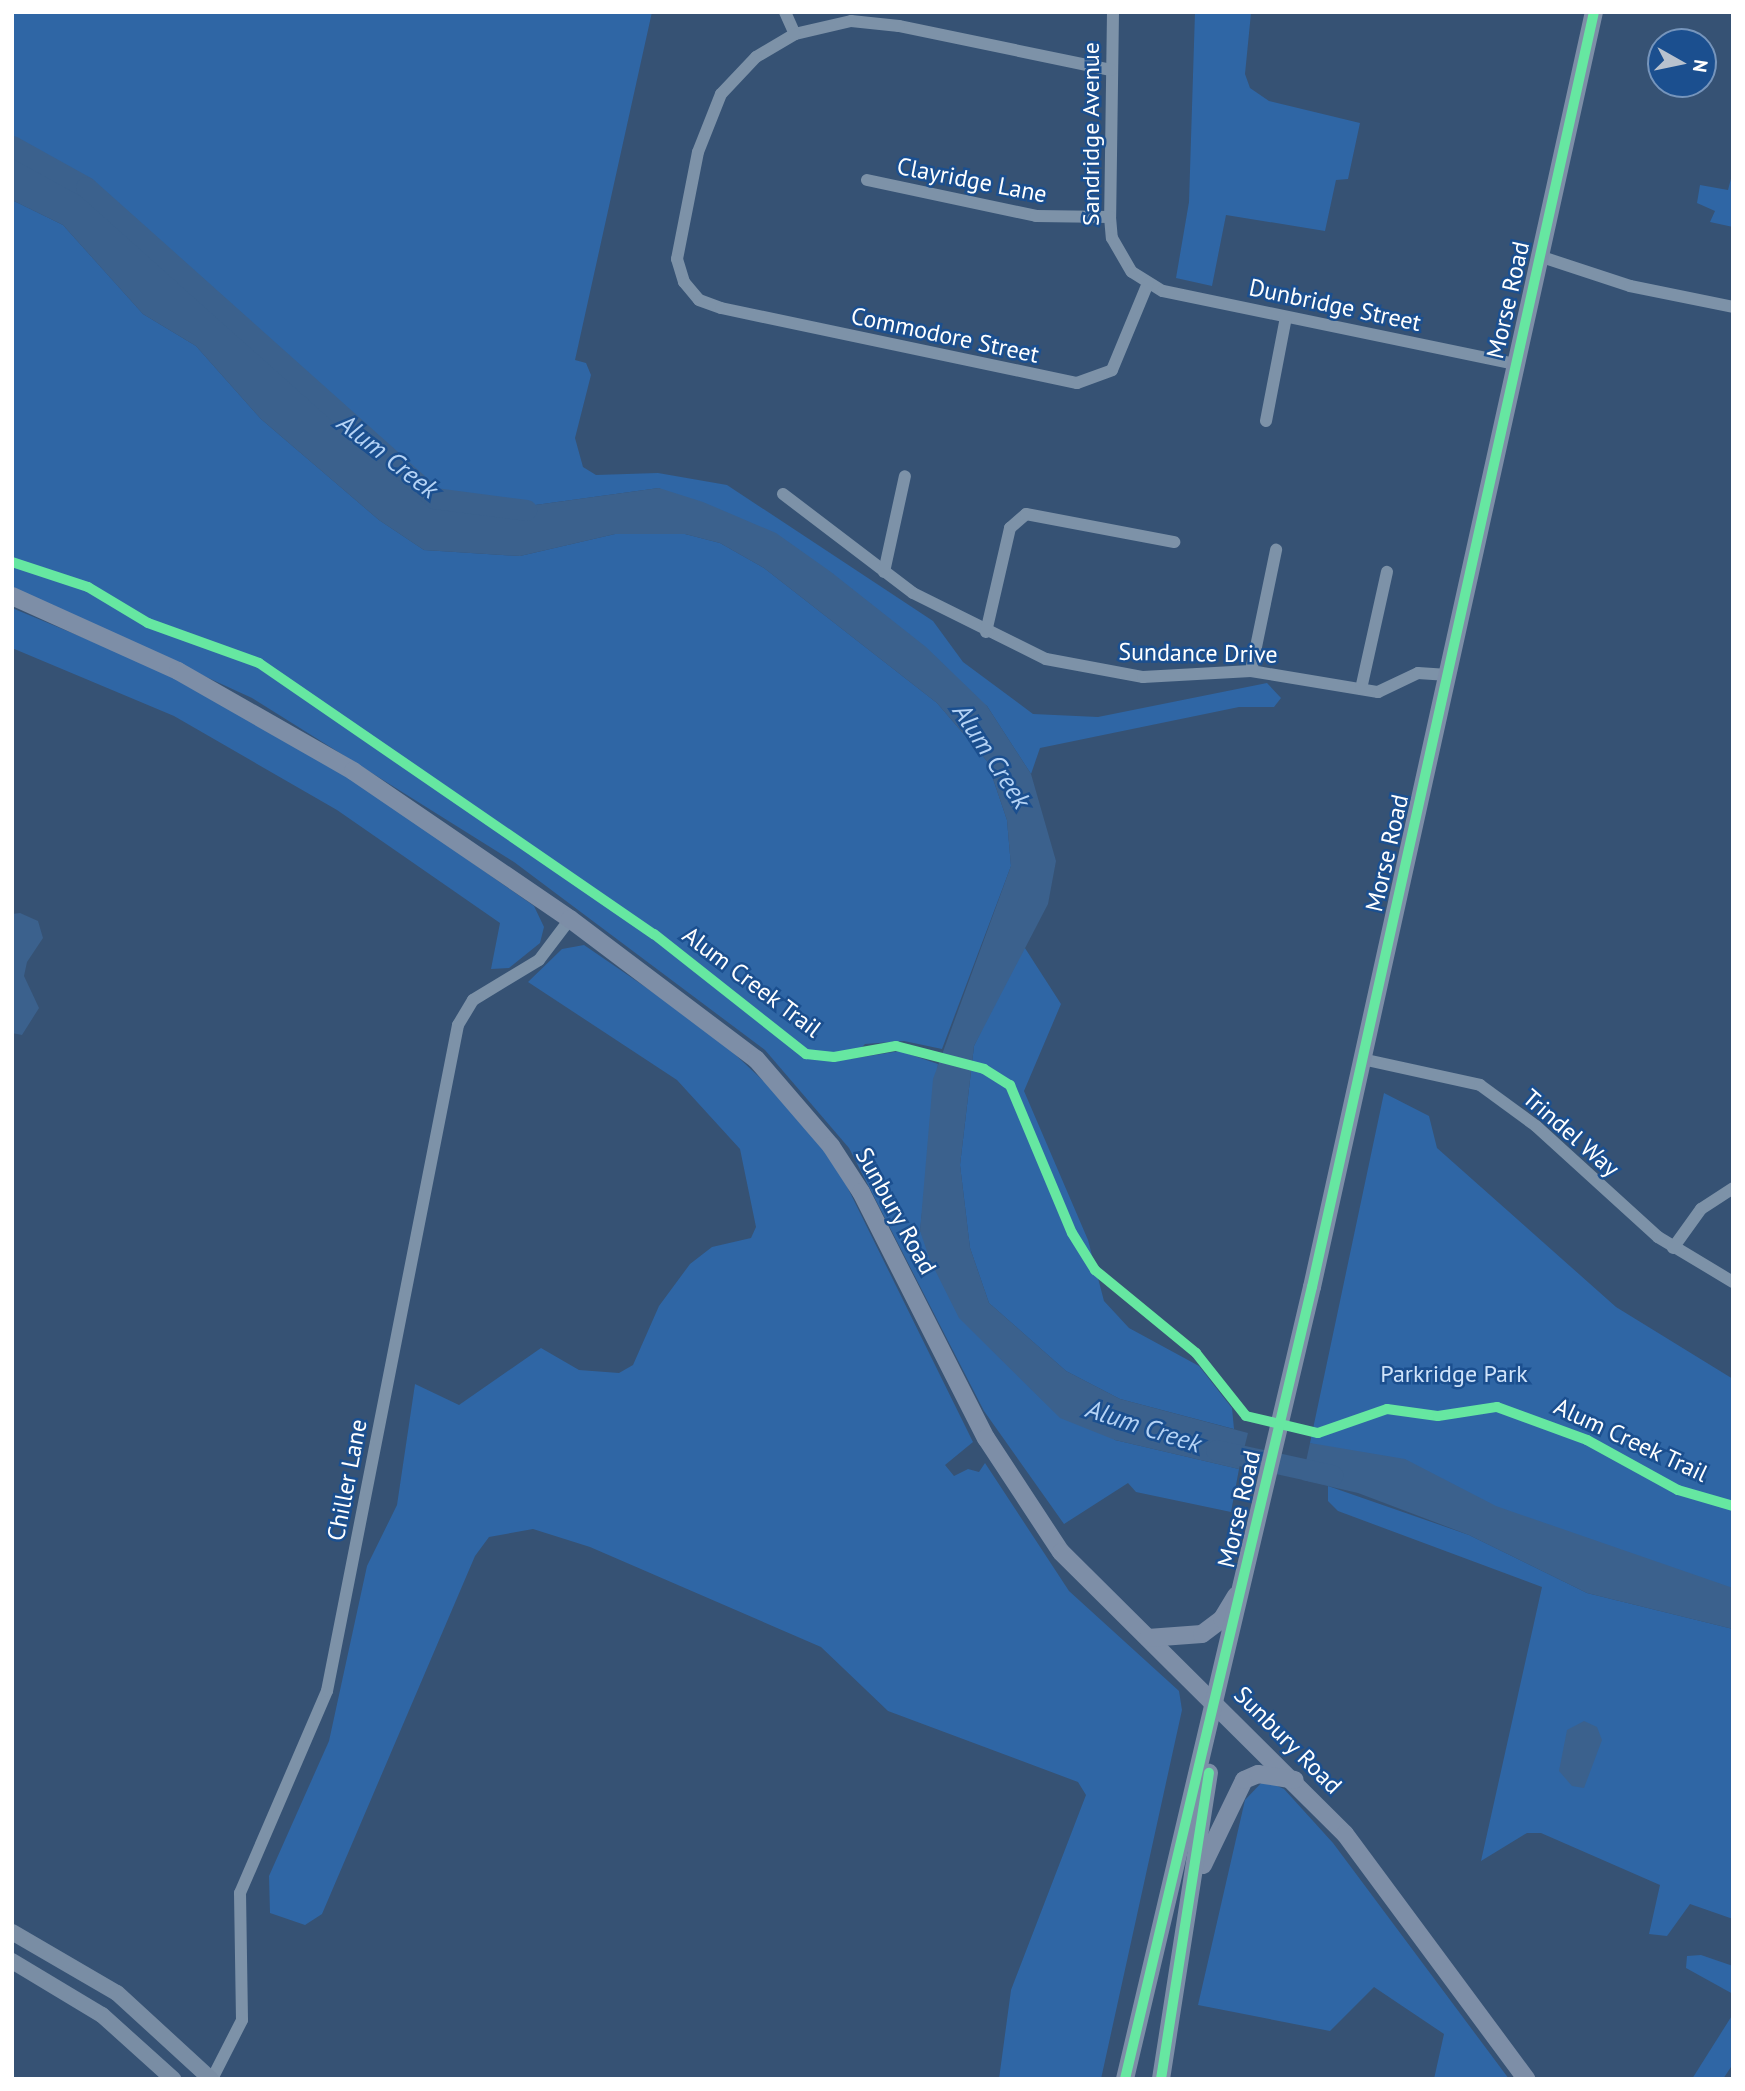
<!DOCTYPE html>
<html>
<head>
<meta charset="utf-8">
<style>
  body { margin:0 }
  #map { position:relative; width:1745px; height:2091px; overflow:hidden; background:#365274; font-family:"PT Sans",sans-serif }
  div>[style] { position:absolute }
  .green>* { inset:0; background:#2f66a5 }
  .water>* { inset:0; background:#3b618d }
  .river>* { height:21px; margin:-10.5px; padding:0 10.5px; transform-origin:10.5px; border-radius:10.5px; background:#3b618d }
  .street>* { height:12px; margin:-6px; padding:0 6px; transform-origin:6px; border-radius:6px; background:#7d92a8 }
  .secondary>* { height:16px; margin:-8px; padding:0 8px; transform-origin:8px; border-radius:8px; background:#798da4 }
  .primary>* { height:18px; margin:-9px; padding:0 9px; transform-origin:9px; border-radius:9px; background:#7d8ea7 }
  .cycleway>* { height:10px; margin:-5px; padding:0 5px; transform-origin:5px; border-radius:5px; background:#66e7a1 }
  span { translate:-50% -50%; white-space:nowrap; text-align:center; line-height:1.15; -webkit-text-stroke:5px #1b4f8f; paint-order:stroke }
  .street-label { font-size:24px; color:#fff }
  .park-label { font-size:24px; color:#cfe3fa }
  .water-label { font-size:26px; color:#b5d3f5; font-style:italic }
  .frame { position:absolute; inset:0; border:14px solid #fff; pointer-events:none }
  .north { position:absolute; left:1647px; top:28px; width:70px; height:70px; box-sizing:border-box; background:#1b4f8f; border:2px solid #7695bc; border-radius:50%; rotate:99deg; font-size:19px; font-weight:700; line-height:28px; text-align:center; color:#fff }
  .north::after { content:''; display:block; margin:auto; width:24px; height:32px; background:#b9c2ce; clip-path:polygon(50% 0,100% 100%,50% 72%,0 100%) }
</style>
</head>
<body>
<div id="map">
  <div class="green">
    <div style="clip-path:polygon(12px 12px,652px 12px,575px 360px,586px 363px,591px 375px,575px 438px,583px 467px,596px 475px,658px 473px,727px 485px,933px 621px,963px 662px,1033px 714px,1098px 717px,1267px 683px,1281px 698px,1274px 707px,1239px 707px,1040px 748px,1031px 774px,987px 706px,659px 488px,499px 510px,434px 498px,345px 425px,243px 326px,212px 312px,127px 236px,86px 187px,12px 146px)"></div>
    <div style="clip-path:polygon(1195px 12px,1251px 13px,1245px 74px,1250px 88px,1269px 101px,1360px 123px,1348px 179px,1336px 180px,1325px 231px,1226px 215px,1212px 286px,1176px 278px,1189px 202px)"></div>
    <div style="clip-path:polygon(1733px 171px,1733px 227px,1710px 222px,1715px 211px,1697px 203px,1700px 185px,1728px 190px)"></div>
    <div style="clip-path:polygon(12px 200px,63px 225px,143px 314px,196px 346px,261px 419px,379px 520px,424px 550px,520px 556px,615px 534px,685px 534px,720px 543px,764px 568px,937px 703px,987px 761px,1007px 820px,1011px 866px,942px 1049px,904px 1041px,865px 1044px,850px 1059px,900px 1051px,938px 1064px,920px 1231px,1115px 1440px,1239px 1469px,1231px 1512px,1136px 1492px,1128px 1483px,1064px 1524px,984px 1411px,849px 1148px,765px 1050px,514px 862px,252px 698px,12px 588px)"></div>
    <div style="clip-path:polygon(12px 608px,166px 672px,324px 759px,534px 906px,544px 927px,540px 943px,509px 968px,491px 969px,500px 923px,337px 810px,174px 716px,12px 648px)"></div>
    <div style="clip-path:polygon(584px 945px,711px 1032px,799px 1114px,833px 1158px,973px 1442px,945px 1465px,954px 1476px,968px 1469px,979px 1472px,985px 1463px,1069px 1591px,1179px 1691px,1182px 1710px,1101px 2079px,999px 2079px,1011px 1990px,1086px 1795px,1078px 1782px,888px 1711px,821px 1647px,590px 1547px,533px 1529px,489px 1537px,475px 1556px,322px 1914px,305px 1925px,270px 1913px,269px 1876px,329px 1741px,367px 1566px,397px 1505px,415px 1384px,459px 1405px,541px 1348px,579px 1370px,619px 1373px,633px 1365px,659px 1306px,690px 1264px,712px 1247px,751px 1238px,756px 1227px,740px 1149px,677px 1080px,528px 982px,562px 949px)"></div>
    <div style="clip-path:polygon(1023px 945px,1061px 1004px,1024px 1091px,1088px 1240px,1104px 1301px,1129px 1328px,1199px 1366px,1232px 1408px,1234px 1429px,1120px 1399px,1066px 1371px,989px 1303px,970px 1248px,960px 1165px,974px 1046px)"></div>
    <div style="clip-path:polygon(1384px 1093px,1429px 1116px,1437px 1148px,1616px 1307px,1733px 1379px,1733px 1605px,1310px 1443px)"></div>
    <div style="clip-path:polygon(1328px 1486px,1469px 1535px,1587px 1593px,1733px 1629px,1733px 1919px,1690px 1904px,1667px 1936px,1649px 1934px,1660px 1885px,1541px 1833px,1527px 1833px,1481px 1861px,1542px 1587px,1338px 1511px,1328px 1501px)"></div>
    <div style="clip-path:polygon(1264px 1780px,1284px 1789px,1333px 1843px,1509px 2079px,1434px 2079px,1444px 2034px,1374px 1987px,1330px 2031px,1198px 2005px,1245px 1800px)"></div>
    <div style="clip-path:polygon(1701px 1955px,1733px 1966px,1733px 1994px,1686px 1968px,1687px 1956px)"></div>
    <div style="clip-path:polygon(1733px 2014px,1733px 2064px,1723px 2079px,1692px 2079px)"></div>
  </div>
  <div class="water">
    <div style="clip-path:polygon(12px 146px,86px 187px,127px 236px,212px 312px,243px 326px,345px 425px,434px 498px,499px 510px,659px 488px,703px 502px,776px 533px,831px 572px,926px 647px,987px 706px,1031px 774px,1056px 861px,1048px 904px,974px 1046px,960px 1165px,970px 1248px,989px 1303px,1066px 1371px,1120px 1399px,1248px 1433px,1239px 1469px,1115px 1440px,1060px 1418px,959px 1318px,930px 1260px,920px 1231px,933px 1079px,1011px 866px,1007px 820px,987px 761px,937px 703px,764px 568px,720px 543px,685px 534px,615px 534px,520px 556px,424px 550px,379px 520px,261px 419px,196px 346px,143px 314px,63px 225px,12px 200px)"></div>
    <div style="clip-path:polygon(20px 913px,38px 921px,43px 938px,27px 962px,24px 976px,39px 1008px,22px 1035px,12px 1033px,12px 914px)"></div>
    <div style="clip-path:polygon(1310px 1443px,1405px 1459px,1496px 1506px,1733px 1588px,1733px 1629px,1587px 1593px,1469px 1535px,1358px 1493px,1302px 1480px)"></div>
    <div style="clip-path:polygon(1584px 1721px,1597px 1727px,1602px 1740px,1584px 1788px,1572px 1786px,1559px 1771px,1567px 1730px)"></div>
  </div>
  <div class="river">
    <div style="left:12px;top:146px;width:85px;rotate:29deg"></div>
    <div style="left:86px;top:187px;width:467px;rotate:41.8deg"></div>
    <div style="left:434px;top:498px;width:93px;rotate:7.4deg"></div>
    <div style="left:1216px;top:1450px;width:119px;rotate:12.2deg"></div>
  </div>
  <div class="street">
    <div style="left:785px;top:12px;width:24px;rotate:66deg"></div>
    <div style="left:1113px;top:12px;width:205px;rotate:90.8deg"></div>
    <div style="left:1110px;top:217px;width:21px;rotate:85deg"></div>
    <div style="left:1112px;top:238px;width:39px;rotate:60deg"></div>
    <div style="left:1132px;top:272px;width:36px;rotate:32deg"></div>
    <div style="left:1163px;top:291px;width:359px;rotate:11.7deg"></div>
    <div style="left:1111px;top:70px;width:217px;rotate:-168.3deg"></div>
    <div style="left:899px;top:26px;width:48px;rotate:-174.1deg"></div>
    <div style="left:851px;top:21px;width:57px;rotate:166.9deg"></div>
    <div style="left:795px;top:34px;width:45px;rotate:149.5deg"></div>
    <div style="left:756px;top:57px;width:51px;rotate:133.4deg"></div>
    <div style="left:721px;top:94px;width:62px;rotate:111.6deg"></div>
    <div style="left:698px;top:152px;width:109px;rotate:101.1deg"></div>
    <div style="left:677px;top:259px;width:24px;rotate:73deg"></div>
    <div style="left:684px;top:282px;width:23px;rotate:50deg"></div>
    <div style="left:699px;top:300px;width:23px;rotate:20deg"></div>
    <div style="left:721px;top:308px;width:364px;rotate:11.9deg"></div>
    <div style="left:1077px;top:383px;width:37px;rotate:-20deg"></div>
    <div style="left:1112px;top:370px;width:94px;rotate:-67.5deg"></div>
    <div style="left:867px;top:180px;width:173px;rotate:12deg"></div>
    <div style="left:1036px;top:216px;width:74px;rotate:0.8deg"></div>
    <div style="left:1539px;top:256px;width:96px;rotate:18.2deg"></div>
    <div style="left:1630px;top:286px;width:105px;rotate:11.5deg"></div>
    <div style="left:1266px;top:421px;width:106px;rotate:-79.1deg"></div>
    <div style="left:783px;top:494px;width:163px;rotate:37.3deg"></div>
    <div style="left:913px;top:593px;width:148px;rotate:26.4deg"></div>
    <div style="left:1046px;top:659px;width:99px;rotate:10.5deg"></div>
    <div style="left:1143px;top:677px;width:108px;rotate:-3.2deg"></div>
    <div style="left:1251px;top:671px;width:129px;rotate:9.4deg"></div>
    <div style="left:1378px;top:692px;width:44px;rotate:-25.4deg"></div>
    <div style="left:1418px;top:673px;width:30px;rotate:4deg"></div>
    <div style="left:884px;top:572px;width:98px;rotate:-77.7deg"></div>
    <div style="left:986px;top:632px;width:107px;rotate:-77deg"></div>
    <div style="left:1010px;top:528px;width:21px;rotate:-41deg"></div>
    <div style="left:1026px;top:514px;width:151px;rotate:10.7deg"></div>
    <div style="left:1251px;top:671px;width:124px;rotate:-78.3deg"></div>
    <div style="left:1361px;top:689px;width:120px;rotate:-77.5deg"></div>
    <div style="left:1362px;top:1059px;width:121px;rotate:12.4deg"></div>
    <div style="left:1480px;top:1085px;width:69px;rotate:36.2deg"></div>
    <div style="left:1536px;top:1126px;width:165px;rotate:42.3deg"></div>
    <div style="left:1658px;top:1237px;width:87px;rotate:31deg"></div>
    <div style="left:1673px;top:1248px;width:48px;rotate:-54.3deg"></div>
    <div style="left:1701px;top:1209px;width:38px;rotate:-33deg"></div>
    <div style="left:212px;top:2079px;width:66px;rotate:-63deg"></div>
    <div style="left:242px;top:2020px;width:127px;rotate:-90.9deg"></div>
    <div style="left:240px;top:1893px;width:220px;rotate:-66.7deg"></div>
    <div style="left:327px;top:1691px;width:679px;rotate:-78.87deg"></div>
    <div style="left:458px;top:1025px;width:29px;rotate:-59deg"></div>
    <div style="left:473px;top:1000px;width:77px;rotate:-31.2deg"></div>
    <div style="left:539px;top:960px;width:51px;rotate:-52.9deg"></div>
  </div>
  <div class="secondary">
    <div style="left:12px;top:1932px;width:121px;rotate:30.2deg"></div>
    <div style="left:117px;top:1993px;width:127px;rotate:42.5deg"></div>
    <div style="left:12px;top:1961px;width:105px;rotate:31deg"></div>
    <div style="left:102px;top:2015px;width:96px;rotate:42deg"></div>
  </div>
  <div class="primary">
    <div style="left:12px;top:596px;width:182px;rotate:24.3deg"></div>
    <div style="left:178px;top:671px;width:202px;rotate:29.7deg"></div>
    <div style="left:353px;top:771px;width:263px;rotate:34.3deg"></div>
    <div style="left:570px;top:919px;width:233px;rotate:37deg"></div>
    <div style="left:756px;top:1059px;width:115px;rotate:49.2deg"></div>
    <div style="left:831px;top:1146px;width:55px;rotate:56.9deg"></div>
    <div style="left:861px;top:1192px;width:276px;rotate:63.1deg"></div>
    <div style="left:986px;top:1438px;width:136px;rotate:56.7deg"></div>
    <div style="left:1061px;top:1552px;width:400px;rotate:44.8deg"></div>
    <div style="left:1345px;top:1834px;width:305px;rotate:53.5deg"></div>
    <div style="left:1148px;top:1638px;width:54px;rotate:-4.2deg"></div>
    <div style="left:1202px;top:1634px;width:25px;rotate:-37deg"></div>
    <div style="left:1222px;top:1619px;width:27px;rotate:-59deg"></div>
    <div style="left:1203px;top:1865px;width:94px;rotate:-64.2deg"></div>
    <div style="left:1244px;top:1780px;width:15px;rotate:-23deg"></div>
    <div style="left:1258px;top:1774px;width:37px;rotate:9deg"></div>
    <div style="left:1125px;top:2079px;width:814px;rotate:-76.72deg"></div>
    <div style="left:1312px;top:1287px;width:1306px;rotate:-77.53deg"></div>
    <div style="left:1161px;top:2079px;width:310px;rotate:-81.1deg"></div>
  </div>
  <div class="cycleway">
    <div style="left:12px;top:562px;width:80px;rotate:18.2deg"></div>
    <div style="left:88px;top:587px;width:70px;rotate:31deg"></div>
    <div style="left:148px;top:623px;width:118px;rotate:19.8deg"></div>
    <div style="left:259px;top:663px;width:479px;rotate:34.5deg"></div>
    <div style="left:654px;top:934px;width:194px;rotate:38.3deg"></div>
    <div style="left:806px;top:1054px;width:28px;rotate:6deg"></div>
    <div style="left:834px;top:1057px;width:63px;rotate:-10.1deg"></div>
    <div style="left:896px;top:1046px;width:91px;rotate:14.6deg"></div>
    <div style="left:984px;top:1069px;width:31px;rotate:32deg"></div>
    <div style="left:1010px;top:1085px;width:160px;rotate:67.3deg"></div>
    <div style="left:1072px;top:1233px;width:44px;rotate:58.1deg"></div>
    <div style="left:1095px;top:1270px;width:131px;rotate:39.4deg"></div>
    <div style="left:1196px;top:1353px;width:80px;rotate:51.6deg"></div>
    <div style="left:1246px;top:1416px;width:74px;rotate:13.3deg"></div>
    <div style="left:1318px;top:1433px;width:73px;rotate:-19.2deg"></div>
    <div style="left:1387px;top:1409px;width:51px;rotate:7.8deg"></div>
    <div style="left:1438px;top:1416px;width:60px;rotate:-8.7deg"></div>
    <div style="left:1497px;top:1407px;width:96px;rotate:20.1deg"></div>
    <div style="left:1587px;top:1440px;width:104px;rotate:28.8deg"></div>
    <div style="left:1678px;top:1490px;width:57px;rotate:16.2deg"></div>
    <div style="left:1125px;top:2079px;width:814px;rotate:-76.72deg"></div>
    <div style="left:1312px;top:1287px;width:1306px;rotate:-77.53deg"></div>
    <div style="left:1161px;top:2079px;width:310px;rotate:-81.1deg"></div>
  </div>
  <div class="street-label">
    <span style="left:1091px;top:134px;rotate:-90deg">Sandridge Avenue</span>
    <span style="left:972px;top:180px;rotate:11deg">Clayridge Lane</span>
    <span style="left:1508px;top:300px;rotate:-77deg">Morse Road</span>
    <span style="left:1335px;top:305px;rotate:12deg">Dunbridge Street</span>
    <span style="left:945px;top:335px;rotate:12deg">Commodore Street</span>
    <span style="left:1198px;top:653px;rotate:1deg">Sundance Drive</span>
    <span style="left:1387px;top:853px;rotate:-77deg">Morse Road</span>
    <span style="left:752px;top:982px;rotate:37deg">Alum Creek Trail</span>
    <span style="left:1571px;top:1133px;rotate:41deg">Trindel Way</span>
    <span style="left:896px;top:1211px;rotate:61deg">Sunbury Road</span>
    <span style="left:1631px;top:1440px;rotate:25deg">Alum Creek Trail</span>
    <span style="left:347px;top:1480px;rotate:-79deg">Chiller Lane</span>
    <span style="left:1239px;top:1509px;rotate:-77deg">Morse Road</span>
    <span style="left:1288px;top:1740px;rotate:45deg">Sunbury Road</span>
  </div>
  <div class="park-label">
    <span style="left:1454px;top:1374px">Parkridge Park</span>
  </div>
  <div class="water-label">
    <span style="left:388px;top:456px;rotate:38deg">Alum Creek</span>
    <span style="left:992px;top:756px;rotate:57deg">Alum Creek</span>
    <span style="left:1144px;top:1426px;rotate:18deg">Alum Creek</span>
  </div>
  <div class="frame"></div>
  <div class="north">N</div>
</div>
</body>
</html>
